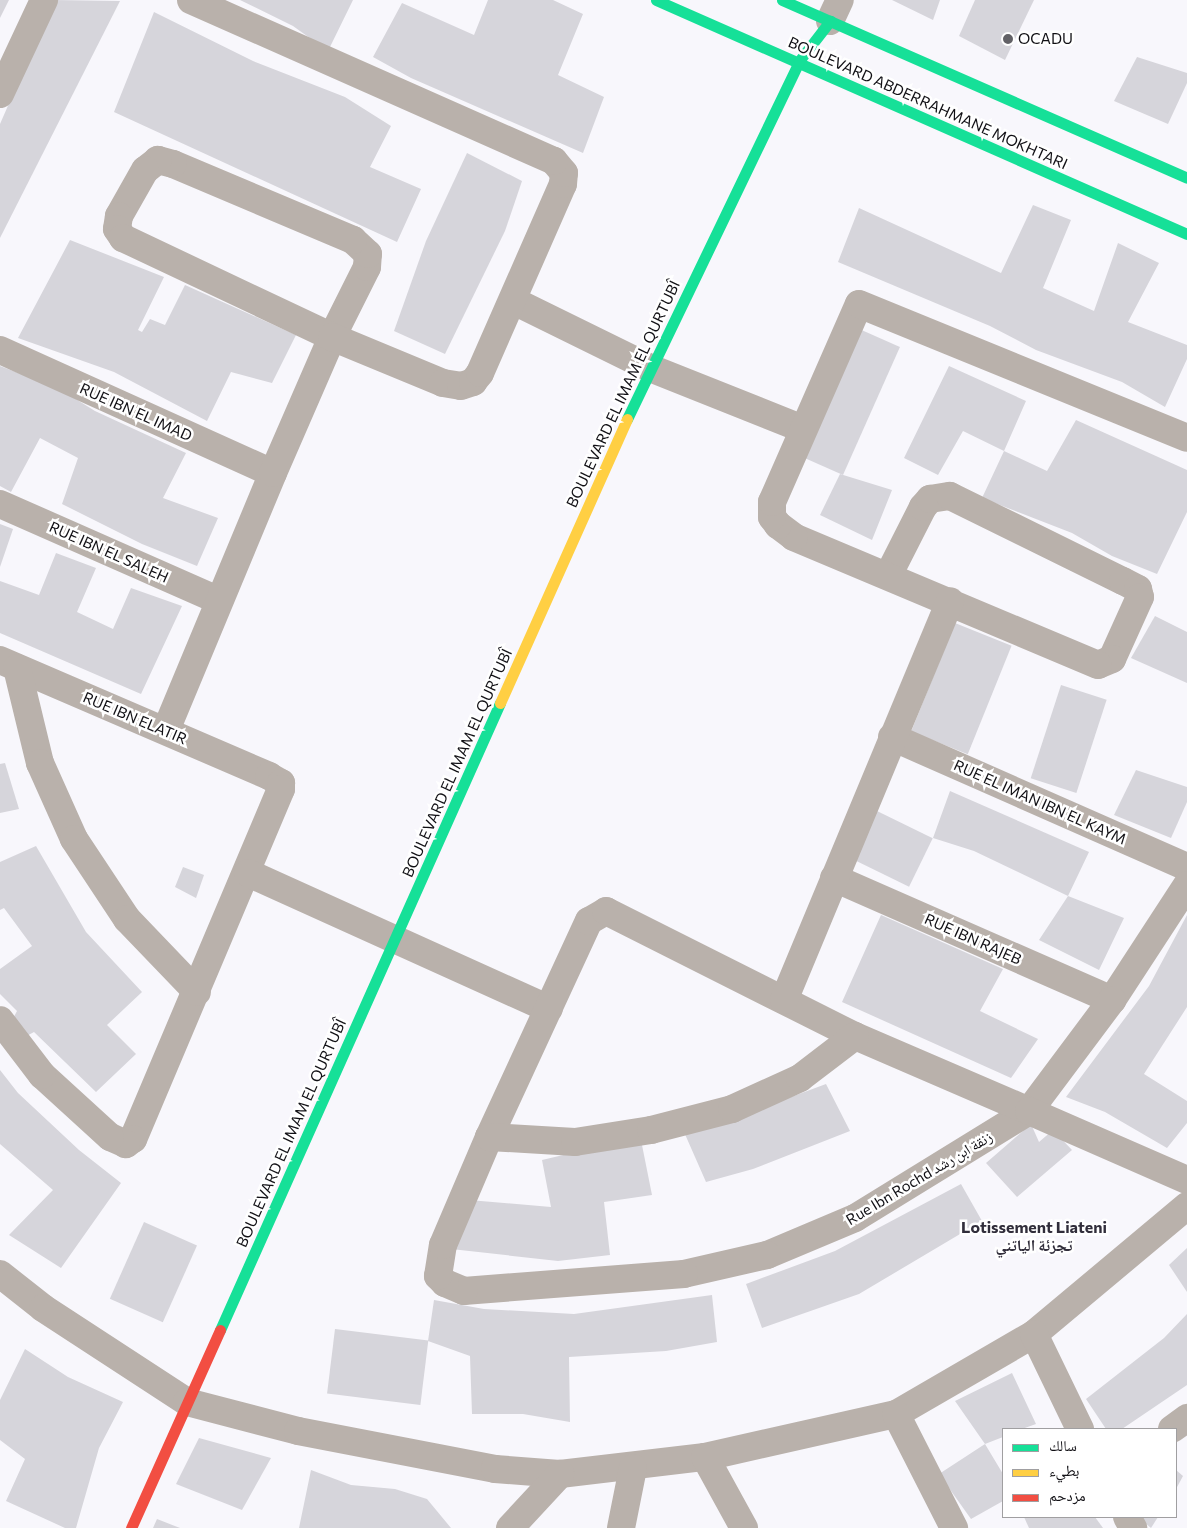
<!DOCTYPE html>
<html>
<head>
<meta charset="utf-8">
<style>
  body { margin:0 }
  #map { position:relative; width:1187px; height:1528px; overflow:hidden; background:#f8f7fc; font-family:Commissioner,"Noto Naskh Arabic",sans-serif }
  div>[style] { position:absolute }
  .building>* { inset:0; background:#d6d5db; transform-origin:0 0 }
  .street>* { height:28px; margin:-14px; padding:0 14px; transform-origin:14px; border-radius:14px; background:#b9b1ab }
  .fast>* { height:11px; margin:-5.5px; padding:0 5.5px; transform-origin:5.5px; border-radius:5.5px; background:#16e098 }
  .slow>* { height:11px; margin:-5.5px; padding:0 5.5px; transform-origin:5.5px; border-radius:5.5px; background:#ffcf43 }
  .jam>* { height:11px; margin:-5.5px; padding:0 5.5px; transform-origin:5.5px; border-radius:5.5px; background:#f24e42 }
  .dots>* { width:14px; height:14px; translate:-50% -50%; box-sizing:border-box; border:2px solid #fff; border-radius:50% }
  span { translate:-50% -50%; white-space:nowrap; text-align:center; line-height:1.15; -webkit-text-stroke:5px #fff; paint-order:stroke }
  .poi-label { font-size:15px; color:#111015 }
  .left { translate:0 -50%; text-align:left }
  .street-label { font-size:15px; color:#111015 }
  .neighbourhood-label { font-size:16px; color:#312e3b; font-weight:700 }
  .legend { position:absolute; left:1002px; top:1428px; width:175px; height:90px; box-sizing:border-box; background:#fff; border:1px solid #a09fa1; margin:0; padding:6px 9px; list-style:none; font-size:15px; color:#111015 }
  .legend li { display:flex; align-items:center; gap:10px; height:25px }
  .legend b { width:25px; border:1px solid #a09fa1 }
</style>
</head>
<body>
<div id="map">
  <div class="building">
    <div style="clip-path:polygon(0 0,9px 0,0 18px)"></div>
    <div style="clip-path:polygon(54px 0,120px 1px,0 238px,0 124px)"></div>
    <div style="clip-path:polygon(240px 0,353px 0,328px 51px,293px 26px)"></div>
    <div style="clip-path:polygon(488px 0,553px 0,583px 14px,558px 75px,604px 97px,583px 153px,411px 78px,373px 57px,402px 3px,474px 35px)"></div>
    <div style="clip-path:polygon(892px 0,940px 0,933px 20px)"></div>
    <div style="clip-path:polygon(975px 0,1034px 0,1005px 60px,959px 36px)"></div>
    <div style="clip-path:polygon(154px 12px,253px 61px,345px 97px,391px 126px,370px 167px,421px 189px,397px 242px,114px 112px)"></div>
    <div style="clip-path:polygon(1137px 57px,1187px 73px,1187px 83px,1168px 124px,1114px 101px)"></div>
    <div style="clip-path:polygon(467px 153px,522px 181px,505px 231px,445px 354px,394px 331px,426px 241px)"></div>
    <div style="clip-path:polygon(1033px 205px,1071px 220px,1043px 288px,1094px 311px,1118px 243px,1159px 263px,1128px 322px,1187px 345px,1187px 359px,1165px 407px,1122px 382px,1036px 350px,990px 326px,838px 262px,859px 208px,1001px 273px)"></div>
    <div style="clip-path:polygon(70px 240px,164px 277px,138px 330px,142px 332px,150px 319px,165px 325px,185px 285px,296px 335px,272px 383px,231px 372px,207px 421px,114px 372px,18px 338px)"></div>
    <div style="left:857px;top:328px;width:47px;height:140px;rotate:24deg"></div>
    <div style="clip-path:polygon(0 366px,58px 388px,95px 411px,186px 453px,163px 498px,218px 518px,197px 566px,142px 544px,62px 504px,78px 458px,40px 438px,11px 492px,0 486px)"></div>
    <div style="clip-path:polygon(949px 366px,1026px 401px,1004px 451px,963px 431px,938px 475px,904px 458px)"></div>
    <div style="clip-path:polygon(1076px 420px,1187px 470px,1187px 512px,1157px 574px,1112px 556px,1072px 533px,982px 498px,1004px 451px,1047px 471px)"></div>
    <div style="clip-path:polygon(840px 474px,892px 490px,872px 540px,820px 515px)"></div>
    <div style="clip-path:polygon(0 524px,13px 529px,0 567px)"></div>
    <div style="clip-path:polygon(56px 553px,96px 568px,77px 612px,113px 629px,131px 588px,182px 606px,141px 694px,0 633px,0 581px,39px 595px)"></div>
    <div style="clip-path:polygon(1155px 616px,1187px 632px,1187px 683px,1131px 658px)"></div>
    <div style="left:955px;top:623px;width:61px;height:117px;rotate:22deg"></div>
    <div style="left:1061px;top:685px;width:48px;height:98px;rotate:18deg"></div>
    <div style="clip-path:polygon(5px 763px,19px 809px,0 813px,0 764px)"></div>
    <div style="clip-path:polygon(1136px 770px,1187px 787px,1187px 802px,1171px 838px,1114px 815px)"></div>
    <div style="clip-path:polygon(950px 791px,1089px 852px,1068px 896px,1124px 918px,1099px 970px,1039px 940px,1068px 896px,974px 851px,933px 838px)"></div>
    <div style="left:877px;top:811px;width:62px;height:54px;rotate:26deg"></div>
    <div style="clip-path:polygon(36px 846px,86px 932px,142px 992px,107px 1025px,136px 1054px,96px 1092px,34px 1032px,23px 1038px,10px 1024px,17px 1011px,0 994px,0 969px,32px 946px,4px 908px,0 910px,0 862px)"></div>
    <div style="clip-path:polygon(183px 867px,204px 875px,196px 898px,175px 887px)"></div>
    <div style="clip-path:polygon(881px 915px,1003px 969px,980px 1011px,1038px 1039px,1011px 1078px,842px 1002px)"></div>
    <div style="clip-path:polygon(1187px 915px,1187px 1007px,1144px 1074px,1187px 1101px,1187px 1123px,1167px 1148px,1105px 1112px,1066px 1097px,1149px 986px)"></div>
    <div style="clip-path:polygon(0 1070px,18px 1093px,79px 1150px,121px 1183px,61px 1268px,9px 1235px,53px 1190px,0 1144px)"></div>
    <div style="clip-path:polygon(826px 1084px,850px 1131px,753px 1169px,706px 1182px,684px 1132px,732px 1119px)"></div>
    <div style="clip-path:polygon(1031px 1124px,1039px 1142px,1053px 1130px,1072px 1150px,1017px 1197px,986px 1163px)"></div>
    <div style="clip-path:polygon(642px 1145px,652px 1195px,604px 1202px,610px 1255px,558px 1261px,451px 1249px,469px 1200px,551px 1207px,542px 1160px,593px 1148px)"></div>
    <div style="clip-path:polygon(961px 1184px,982px 1221px,859px 1294px,762px 1328px,746px 1284px,835px 1251px)"></div>
    <div style="left:144px;top:1222px;width:58px;height:84px;rotate:24deg"></div>
    <div style="clip-path:polygon(1187px 1248px,1187px 1292px,1169px 1265px)"></div>
    <div style="clip-path:polygon(712px 1295px,717px 1342px,666px 1351px,569px 1357px,570px 1422px,523px 1414px,472px 1414px,470px 1356px,428px 1341px,434px 1300px,484px 1309px,574px 1314px)"></div>
    <div style="clip-path:polygon(1187px 1314px,1187px 1385px,1122px 1429px,1106px 1429px,1086px 1399px,1164px 1338px)"></div>
    <div style="left:335px;top:1329px;width:94px;height:65px;rotate:7deg"></div>
    <div style="clip-path:polygon(25px 1349px,68px 1377px,123px 1402px,99px 1448px,76px 1528px,65px 1528px,6px 1501px,25px 1459px,0 1440px,0 1400px)"></div>
    <div style="clip-path:polygon(1012px 1373px,1036px 1424px,1022px 1429px,1003px 1429px,1003px 1437px,985px 1444px,1003px 1474px,1003px 1501px,971px 1519px,939px 1474px,985px 1444px,955px 1401px)"></div>
    <div style="clip-path:polygon(199px 1438px,271px 1458px,242px 1510px,176px 1484px)"></div>
    <div style="clip-path:polygon(311px 1470px,351px 1485px,395px 1489px,427px 1499px,451px 1528px,299px 1528px)"></div>
    <div style="clip-path:polygon(1176px 1470px,1183px 1476px,1176px 1489px)"></div>
    <div style="clip-path:polygon(1024px 1517px,1095px 1517px,1103px 1528px,1029px 1528px)"></div>
    <div style="clip-path:polygon(1138px 1517px,1158px 1517px,1151px 1528px)"></div>
    <div style="clip-path:polygon(157px 1519px,180px 1528px,153px 1528px)"></div>
  </div>
  <div class="street">
    <div style="left:830px;top:21px;width:23px;rotate:-65deg"></div>
    <div style="left:0;top:94px;width:104px;rotate:-64.9deg"></div>
    <div style="left:514px;top:301px;width:152px;rotate:26.2deg"></div>
    <div style="left:650px;top:368px;width:162px;rotate:21.7deg"></div>
    <div style="left:0;top:350px;width:299px;rotate:24.3deg"></div>
    <div style="left:0;top:504px;width:238px;rotate:23.8deg"></div>
    <div style="left:889px;top:574px;width:75px;rotate:-63.1deg"></div>
    <div style="left:923px;top:507px;width:11px;rotate:-49deg"></div>
    <div style="left:930px;top:499px;width:20px;rotate:-9deg"></div>
    <div style="left:950px;top:496px;width:193px;rotate:26.2deg"></div>
    <div style="left:1123px;top:581px;width:17px;rotate:28deg"></div>
    <div style="left:1138px;top:589px;width:8px;rotate:76deg"></div>
    <div style="left:1140px;top:597px;width:68px;rotate:114.3deg"></div>
    <div style="left:1112px;top:659px;width:15px;rotate:157deg"></div>
    <div style="left:1098px;top:665px;width:330px;rotate:-157.2deg"></div>
    <div style="left:794px;top:537px;width:20px;rotate:-143deg"></div>
    <div style="left:778px;top:525px;width:10px;rotate:-127deg"></div>
    <div style="left:772px;top:517px;width:15px;rotate:-90deg"></div>
    <div style="left:772px;top:502px;width:216px;rotate:-66.3deg"></div>
    <div style="left:859px;top:304px;width:354px;rotate:22.2deg"></div>
    <div style="left:0;top:660px;width:293px;rotate:23.3deg"></div>
    <div style="left:269px;top:776px;width:14px;rotate:30deg"></div>
    <div style="left:281px;top:783px;width:6px;rotate:90deg"></div>
    <div style="left:281px;top:789px;width:380px;rotate:112.9deg"></div>
    <div style="left:133px;top:1139px;width:9px;rotate:144deg"></div>
    <div style="left:126px;top:1144px;width:17px;rotate:-156deg"></div>
    <div style="left:110px;top:1137px;width:92px;rotate:-137.6deg"></div>
    <div style="left:42px;top:1075px;width:69px;rotate:-127.4deg"></div>
    <div style="left:17px;top:668px;width:98px;rotate:76.4deg"></div>
    <div style="left:40px;top:763px;width:83px;rotate:65.9deg"></div>
    <div style="left:74px;top:839px;width:96px;rotate:56.5deg"></div>
    <div style="left:127px;top:919px;width:101px;rotate:46.2deg"></div>
    <div style="left:166px;top:730px;width:278px;rotate:-67.4deg"></div>
    <div style="left:273px;top:473px;width:148px;rotate:-66.5deg"></div>
    <div style="left:332px;top:337px;width:78px;rotate:-63.4deg"></div>
    <div style="left:367px;top:267px;width:13px;rotate:-86deg"></div>
    <div style="left:368px;top:254px;width:21px;rotate:-137deg"></div>
    <div style="left:353px;top:240px;width:195px;rotate:-157.1deg"></div>
    <div style="left:173px;top:164px;width:16px;rotate:-165deg"></div>
    <div style="left:158px;top:160px;width:16px;rotate:142deg"></div>
    <div style="left:145px;top:170px;width:53px;rotate:119.5deg"></div>
    <div style="left:119px;top:216px;width:13px;rotate:99deg"></div>
    <div style="left:117px;top:229px;width:11px;rotate:56deg"></div>
    <div style="left:123px;top:238px;width:231px;rotate:25.3deg"></div>
    <div style="left:332px;top:337px;width:120px;rotate:22.5deg"></div>
    <div style="left:443px;top:383px;width:18px;rotate:9deg"></div>
    <div style="left:461px;top:386px;width:13px;rotate:-18deg"></div>
    <div style="left:473px;top:382px;width:11px;rotate:-52deg"></div>
    <div style="left:480px;top:373px;width:206px;rotate:-66.3deg"></div>
    <div style="left:563px;top:184px;width:11px;rotate:-85deg"></div>
    <div style="left:564px;top:173px;width:16px;rotate:-130deg"></div>
    <div style="left:554px;top:161px;width:397px;rotate:-156.1deg"></div>
    <div style="left:892px;top:737px;width:322px;rotate:23.8deg"></div>
    <div style="left:248px;top:873px;width:330px;rotate:24.3deg"></div>
    <div style="left:834px;top:878px;width:304px;rotate:23.7deg"></div>
    <div style="left:1187px;top:885px;width:137px;rotate:123.1deg"></div>
    <div style="left:1112px;top:1000px;width:139px;rotate:126.8deg"></div>
    <div style="left:1029px;top:1111px;width:204px;rotate:148.4deg"></div>
    <div style="left:855px;top:1218px;width:95px;rotate:157.2deg"></div>
    <div style="left:767px;top:1255px;width:85px;rotate:167.1deg"></div>
    <div style="left:684px;top:1274px;width:221px;rotate:175.6deg"></div>
    <div style="left:464px;top:1291px;width:21px;rotate:-157deg"></div>
    <div style="left:445px;top:1283px;width:10px;rotate:-135deg"></div>
    <div style="left:438px;top:1276px;width:31px;rotate:-81deg"></div>
    <div style="left:443px;top:1245px;width:117px;rotate:-66.9deg"></div>
    <div style="left:489px;top:1137px;width:238px;rotate:-65.2deg"></div>
    <div style="left:589px;top:921px;width:20px;rotate:-30deg"></div>
    <div style="left:606px;top:911px;width:279px;rotate:26.7deg"></div>
    <div style="left:855px;top:1036px;width:189px;rotate:23.3deg"></div>
    <div style="left:1029px;top:1111px;width:172px;rotate:23.6deg"></div>
    <div style="left:784px;top:1000px;width:432px;rotate:-67.4deg"></div>
    <div style="left:489px;top:1137px;width:86px;rotate:3.3deg"></div>
    <div style="left:575px;top:1142px;width:77px;rotate:-9deg"></div>
    <div style="left:651px;top:1130px;width:84px;rotate:-14.5deg"></div>
    <div style="left:732px;top:1109px;width:75px;rotate:-24.5deg"></div>
    <div style="left:800px;top:1078px;width:69px;rotate:-37.4deg"></div>
    <div style="left:0;top:1274px;width:55px;rotate:38.3deg"></div>
    <div style="left:43px;top:1308px;width:172px;rotate:33.1deg"></div>
    <div style="left:187px;top:1402px;width:115px;rotate:14.6deg"></div>
    <div style="left:298px;top:1431px;width:201px;rotate:10.9deg"></div>
    <div style="left:495px;top:1469px;width:65px;rotate:4.4deg"></div>
    <div style="left:560px;top:1474px;width:146px;rotate:-6.7deg"></div>
    <div style="left:705px;top:1457px;width:196px;rotate:-12.7deg"></div>
    <div style="left:896px;top:1414px;width:160px;rotate:-30.1deg"></div>
    <div style="left:1034px;top:1334px;width:199px;rotate:-39.9deg"></div>
    <div style="left:1034px;top:1334px;width:106px;rotate:64.2deg"></div>
    <div style="left:896px;top:1414px;width:128px;rotate:63deg"></div>
    <div style="left:1172px;top:1429px;width:19px;rotate:-36deg"></div>
    <div style="left:705px;top:1457px;width:81px;rotate:61.2deg"></div>
    <div style="left:1127px;top:1517px;width:13px;rotate:61deg"></div>
    <div style="left:510px;top:1528px;width:74px;rotate:-47.2deg"></div>
    <div style="left:621px;top:1528px;width:61px;rotate:-78.7deg"></div>
  </div>
  <div class="fast">
    <div style="left:656px;top:0;width:580px;rotate:23.78deg"></div>
    <div style="left:782px;top:0;width:442px;rotate:23.7deg"></div>
    <div style="left:627px;top:419px;width:397px;rotate:-64.3deg"></div>
    <div style="left:799px;top:61px;width:51px;rotate:-52.2deg"></div>
    <div style="left:220px;top:1330px;width:687px;rotate:-65.94deg"></div>
  </div>
  <div class="slow">
    <div style="left:500px;top:703px;width:311px;rotate:-65.9deg"></div>
  </div>
  <div class="jam">
    <div style="left:131px;top:1528px;width:217px;rotate:-65.8deg"></div>
  </div>
  <div class="dots">
    <div style="left:1008px;top:39px;background:#626166"></div>
  </div>
  <div class="poi-label">
    <span class="left" style="left:1018px;top:39px">OCADU</span>
  </div>
  <div class="street-label">
    <span style="left:928px;top:103px;rotate:24deg">BOULEVARD ABDERRAHMANE MOKHTARI</span>
    <span style="left:623px;top:394px;rotate:-65deg">BOULEVARD EL IMAM EL QURTUBÎ</span>
    <span style="left:136px;top:412px;rotate:24deg">RUE IBN EL IMAD</span>
    <span style="left:109px;top:552px;rotate:24deg">RUE IBN EL SALEH</span>
    <span style="left:135px;top:718px;rotate:23deg">RUE IBN ELATIR</span>
    <span style="left:457px;top:763px;rotate:-66deg">BOULEVARD EL IMAM EL QURTUBÎ</span>
    <span style="left:1040px;top:802px;rotate:24deg">RUE EL IMAN IBN EL KAYM</span>
    <span style="left:973px;top:939px;rotate:24deg">RUE IBN RAJEB</span>
    <span style="left:291px;top:1133px;rotate:-66deg">BOULEVARD EL IMAM EL QURTUBÎ</span>
    <span style="left:919px;top:1178px;rotate:-31deg">Rue Ibn Rochd زنقة ابن رشد</span>
  </div>
  <div class="neighbourhood-label">
    <span style="left:1034px;top:1236px">Lotissement Liateni<br>تجزئة الياتني</span>
  </div>
  <ul class="legend">
  <li><b style="height:6px;background:#16e098"></b>سالك</li>
  <li><b style="height:6px;background:#ffcf43"></b>بطيء</li>
  <li><b style="height:6px;background:#f24e42"></b>مزدحم</li>
  </ul>
</div>
</body>
</html>
